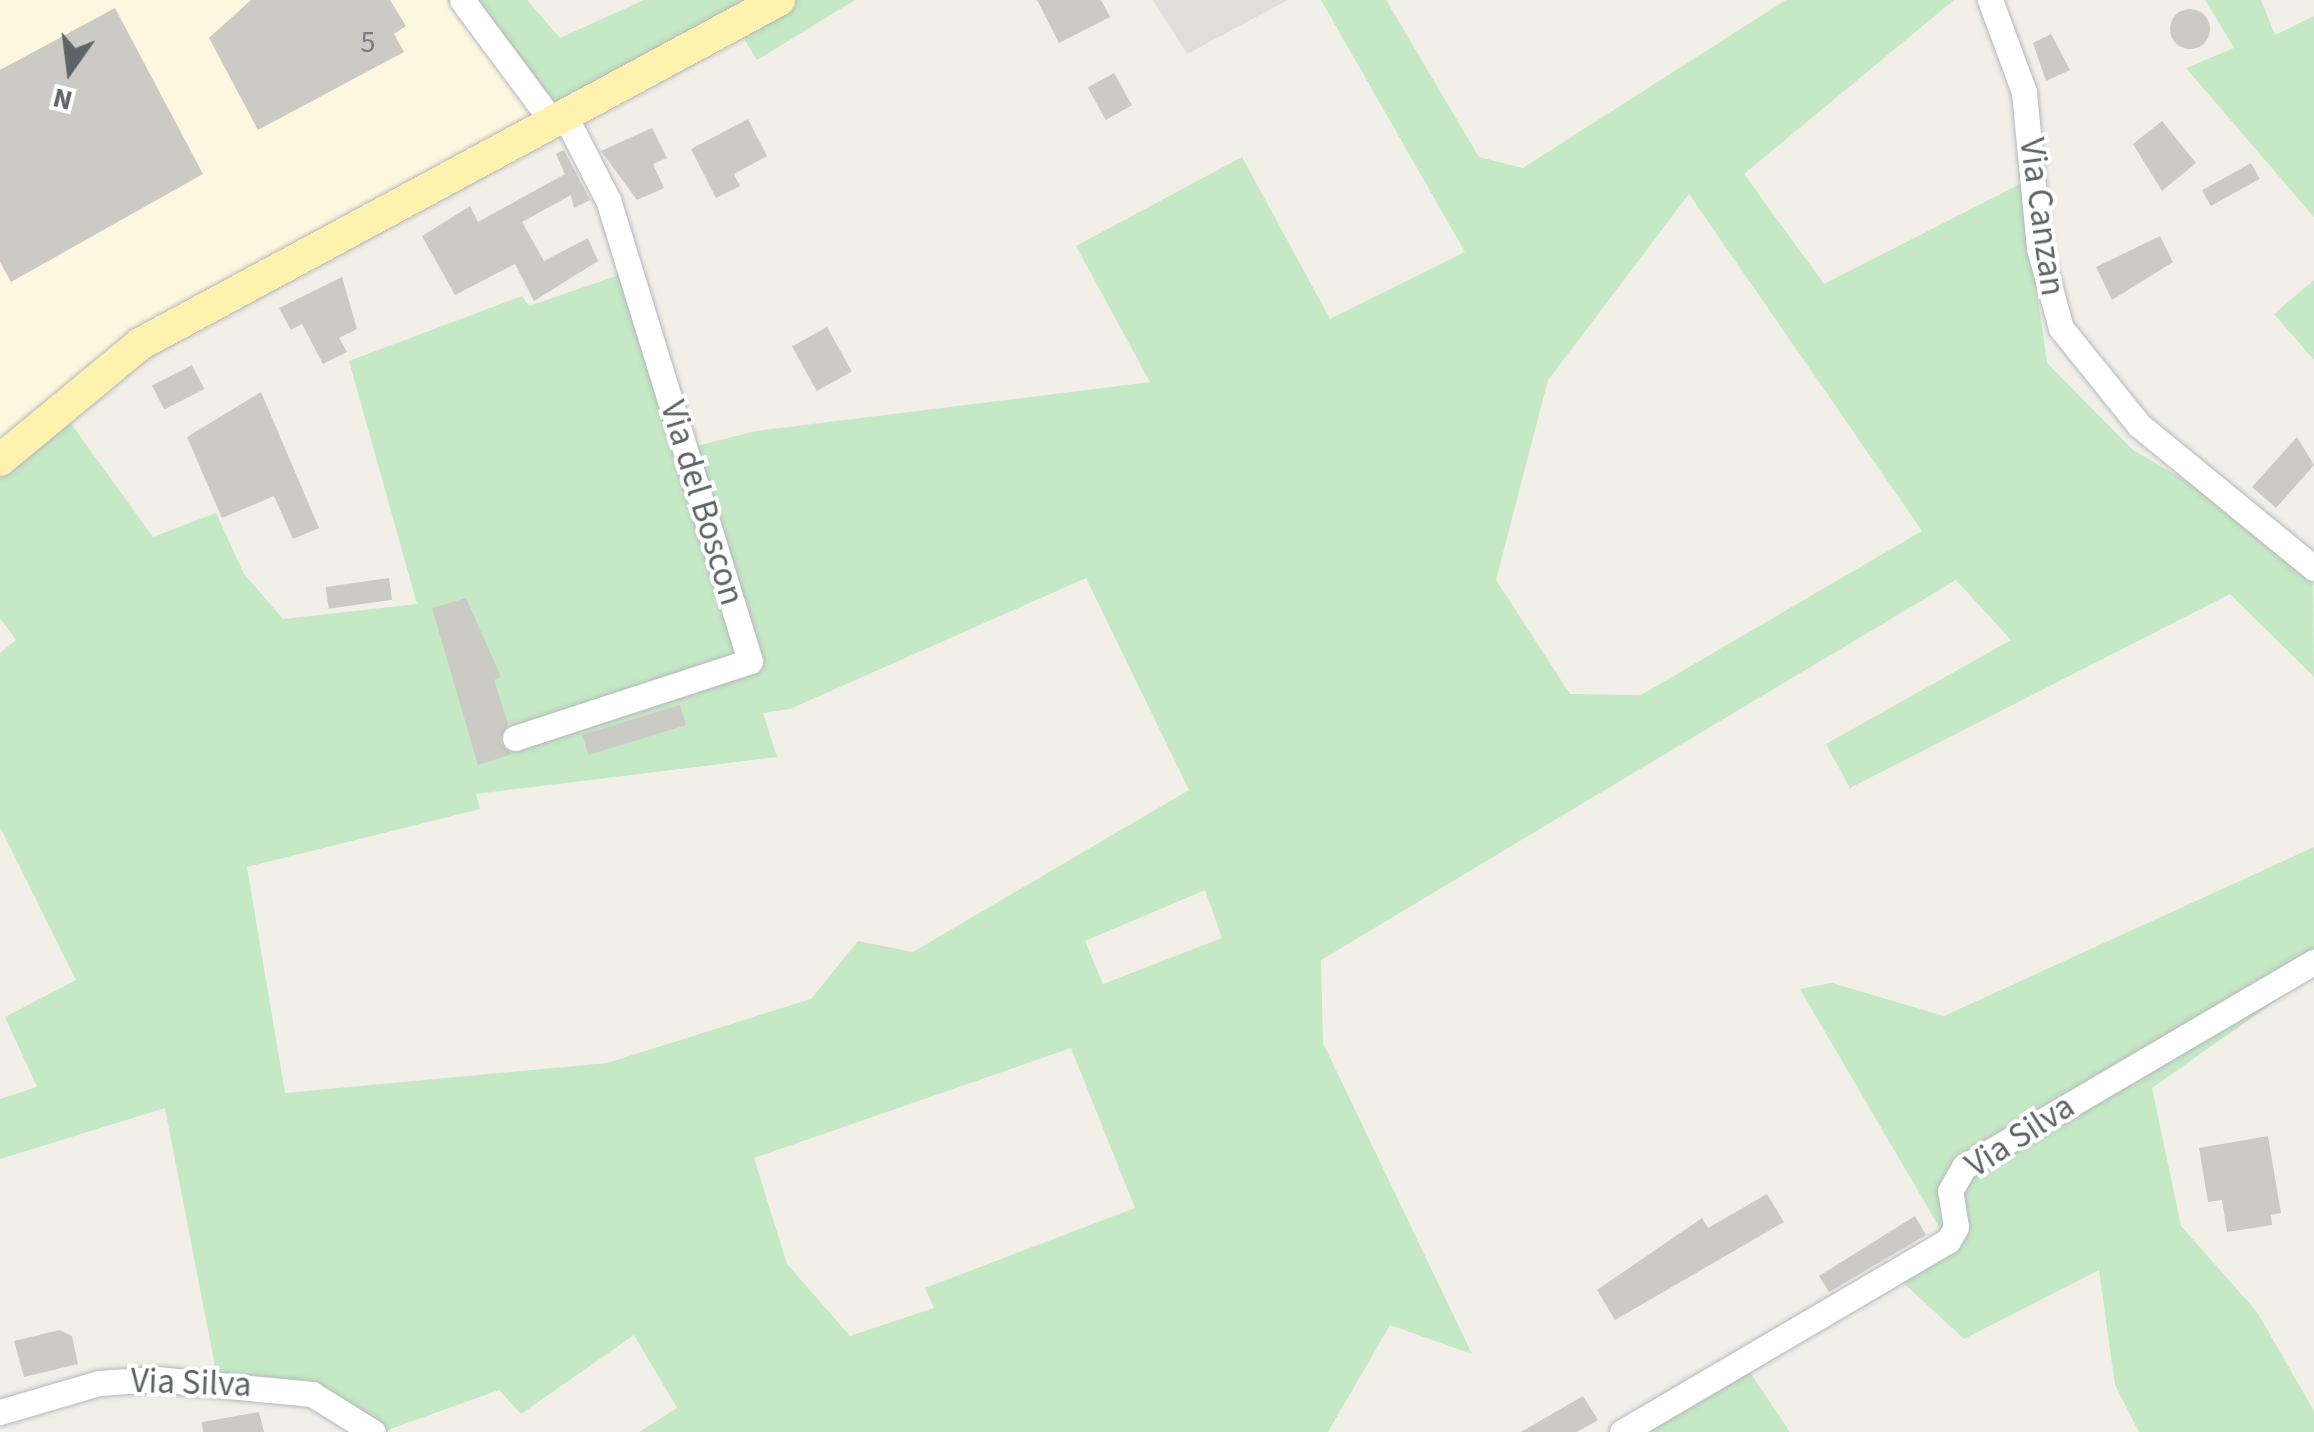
<!DOCTYPE html>
<html>
<head>
<meta charset="utf-8">
<style>
  body { margin:0 }
  #map { position:relative; width:2314px; height:1432px; overflow:hidden; background:#f1efe8; font-family:"Source Sans 3",sans-serif }
  div>[style] { position:absolute }
  .commercial>* { inset:0; background:#fef7e0 }
  .industrial>* { inset:0; background:#e0deda }
  .green>* { inset:0; background:#c5e8c5 }
  .building>* { inset:0; background:#cccac5; transform-origin:0 0 }
  .round { border-radius:50% }
  .roads { filter:drop-shadow(0 0 2px #b5b8bc) drop-shadow(0 0 2px #b5b8bc) }
  .minor>* { height:25px; margin:-12.5px; padding:0 12.5px; transform-origin:12.5px; border-radius:12.5px; background:#fff }
  .major>* { height:32px; margin:-16px; padding:0 16px; transform-origin:16px; border-radius:16px; background:#fff2af }
  span { translate:-50% -50%; white-space:nowrap; text-align:center; line-height:1.15; -webkit-text-stroke:8px #fff; paint-order:stroke }
  .number-label { font-size:30px; color:#7a7d7f }
  .number-label span { -webkit-text-stroke-width:0 }
  .street-label { font-size:35px; color:#5f6368 }
  .north { position:absolute; left:20px; top:20px; width:100px; height:100px; -webkit-text-stroke:8px #fff; paint-order:stroke; rotate:194deg; font-size:28px; font-weight:700; line-height:40px; text-align:center; color:#5f6368 }
  .north::after { content:''; display:block; margin:auto; width:35px; height:45px; background:#5f6368; clip-path:polygon(50% 0,100% 100%,50% 72%,0 100%) }
</style>
</head>
<body>
<div id="map">
  <div class="commercial">
    <div style="clip-path:polygon(0 0,447px 0,546px 118px,104px 358px,0 456px)"></div>
  </div>
  <div class="industrial">
    <div style="clip-path:polygon(1153px 0,1288px 0,1187px 54px)"></div>
  </div>
  <div class="green">
    <div style="clip-path:polygon(447px 0,527px 0,560px 38px,644px 0,855px 0,757px 60px,738px 29px,546px 118px)"></div>
    <div style="clip-path:polygon(evenodd,1321px 0,1386px 0,1479px 157px,1523px 168px,1786px 0,1954px 0,1744px 174px,1824px 284px,2022px 183px,2047px 363px,2133px 450px,2214px 497px,2313px 584px,2314px 677px,2230px 594px,1850px 788px,1826px 744px,2011px 640px,1956px 580px,1321px 960px,1323px 1043px,1472px 1354px,1390px 1325px,1328px 1432px,639px 1432px,677px 1408px,634px 1335px,521px 1414px,499px 1390px,382px 1432px,357px 1410px,219px 1387px,165px 1108px,0 1159px,0 1099px,37px 1087px,5px 1017px,76px 980px,0 827px,0 653px,16px 640px,0 618px,0 456px,56px 403px,153px 537px,216px 513px,244px 574px,283px 619px,417px 604px,349px 361px,522px 296px,529px 306px,619px 275px,677px 451px,756px 431px,1150px 382px,1076px 246px,1242px 157px,1330px 319px,1465px 252px,1321px 0,1689px 194px,1922px 531px,1641px 695px,1570px 694px,1496px 580px,1548px 380px,1689px 194px,1321px 0,1086px 578px,1189px 790px,913px 952px,858px 941px,811px 999px,607px 1063px,285px 1093px,247px 867px,480px 809px,476px 794px,777px 757px,763px 713px,790px 709px,1086px 578px,1321px 0,1205px 890px,1222px 938px,1103px 984px,1085px 941px,1205px 890px,1321px 0,1071px 1048px,1135px 1208px,925px 1288px,934px 1308px,850px 1336px,787px 1264px,754px 1158px,1071px 1048px)"></div>
    <div style="clip-path:polygon(2205px 0,2261px 0,2275px 35px,2314px 16px,2314px 217px,2186px 68px,2234px 48px)"></div>
    <div style="clip-path:polygon(2314px 280px,2314px 360px,2274px 314px)"></div>
    <div style="clip-path:polygon(2314px 847px,2314px 951px,2287px 965px,2294px 988px,2152px 1088px,2181px 1226px,2257px 1312px,2314px 1411px,2314px 1432px,2139px 1432px,2115px 1385px,2099px 1270px,1964px 1339px,1895px 1275px,1945px 1237px,1800px 989px,1832px 983px,1944px 1016px)"></div>
    <div style="clip-path:polygon(1746px 1366px,1790px 1432px,1638px 1432px)"></div>
  </div>
  <div class="building">
    <div style="clip-path:polygon(251px 0,390px 0,406px 26px,394px 34px,404px 52px,258px 130px,209px 38px)"></div>
    <div style="clip-path:polygon(1037px 0,1101px 0,1110px 17px,1059px 43px)"></div>
    <div style="clip-path:polygon(115px 8px,203px 174px,11px 282px,0 262px,0 70px)"></div>
    <div class="round" style="left:2170px;top:9px;width:40px;height:40px"></div>
    <div style="clip-path:polygon(2051px 34px,2070px 70px,2046px 81px,2033px 43px)"></div>
    <div style="left:1114px;top:73px;width:37px;height:30px;rotate:61deg"></div>
    <div style="clip-path:polygon(748px 119px,767px 156px,734px 174px,740px 186px,716px 198px,691px 149px)"></div>
    <div style="clip-path:polygon(2162px 121px,2196px 163px,2162px 191px,2133px 144px)"></div>
    <div style="clip-path:polygon(652px 128px,667px 158px,653px 164px,664px 188px,637px 200px,601px 151px)"></div>
    <div style="clip-path:polygon(564px 150px,590px 200px,574px 208px,571px 195px,522px 222px,544px 261px,588px 238px,598px 261px,534px 301px,515px 264px,455px 295px,422px 236px,470px 206px,478px 222px,565px 174px,556px 154px)"></div>
    <div style="left:2251px;top:163px;width:18px;height:56px;rotate:61deg"></div>
    <div style="clip-path:polygon(2160px 236px,2173px 262px,2112px 300px,2096px 267px)"></div>
    <div style="clip-path:polygon(342px 277px,357px 329px,339px 338px,347px 352px,323px 364px,302px 324px,291px 330px,279px 308px)"></div>
    <div style="left:827px;top:327px;width:51px;height:40px;rotate:61deg"></div>
    <div style="left:192px;top:365px;width:27px;height:45px;rotate:63deg"></div>
    <div style="clip-path:polygon(261px 392px,319px 528px,293px 539px,274px 496px,222px 518px,187px 437px)"></div>
    <div style="clip-path:polygon(2297px 437px,2314px 465px,2276px 508px,2252px 487px)"></div>
    <div style="left:389px;top:578px;width:22px;height:64px;rotate:82deg"></div>
    <div style="clip-path:polygon(466px 598px,501px 677px,494px 680px,508px 724px,499px 742px,512px 754px,478px 765px,432px 608px)"></div>
    <div style="left:680px;top:705px;width:21px;height:102px;rotate:73deg"></div>
    <div style="clip-path:polygon(2268px 1136px,2281px 1213px,2271px 1215px,2272px 1225px,2227px 1232px,2222px 1200px,2208px 1202px,2199px 1148px)"></div>
    <div style="clip-path:polygon(1767px 1194px,1784px 1222px,1615px 1320px,1597px 1290px,1702px 1218px,1708px 1228px)"></div>
    <div style="clip-path:polygon(1915px 1216px,1926px 1235px,1829px 1292px,1819px 1276px)"></div>
    <div style="clip-path:polygon(60px 1330px,72px 1336px,78px 1364px,24px 1377px,14px 1341px)"></div>
    <div style="clip-path:polygon(1583px 1396px,1598px 1420px,1577px 1432px,1521px 1432px)"></div>
    <div style="clip-path:polygon(259px 1412px,264px 1432px,203px 1432px,202px 1422px)"></div>
  </div>
  <div class="roads">
    <div class="minor">
      <div style="left:462px;top:0;width:151px;rotate:53.4deg"></div>
      <div style="left:1990px;top:0;width:98px;rotate:69.7deg"></div>
      <div style="left:2024px;top:92px;width:157px;rotate:84.5deg"></div>
      <div style="left:2039px;top:248px;width:83px;rotate:74.6deg"></div>
      <div style="left:2061px;top:328px;width:124px;rotate:51.2deg"></div>
      <div style="left:2139px;top:425px;width:226px;rotate:39.3deg"></div>
      <div style="left:515px;top:738px;width:247px;rotate:-18.1deg"></div>
      <div style="left:750px;top:661px;width:482px;rotate:-107.1deg"></div>
      <div style="left:608px;top:200px;width:97px;rotate:-117.1deg"></div>
      <div style="left:0;top:1412px;width:103px;rotate:-16.3deg"></div>
      <div style="left:99px;top:1383px;width:57px;rotate:-4deg"></div>
      <div style="left:156px;top:1379px;width:157px;rotate:5.5deg"></div>
      <div style="left:312px;top:1394px;width:72px;rotate:31.9deg"></div>
      <div style="left:1622px;top:1432px;width:378px;rotate:-30.4deg"></div>
      <div style="left:1948px;top:1241px;width:16px;rotate:-60deg"></div>
      <div style="left:1956px;top:1227px;width:36px;rotate:-99deg"></div>
      <div style="left:1950px;top:1191px;width:28px;rotate:-60deg"></div>
      <div style="left:1964px;top:1167px;width:406px;rotate:-30.4deg"></div>
    </div>
    <div class="major">
      <div style="left:0;top:460px;width:182px;rotate:-39.6deg"></div>
      <div style="left:140px;top:344px;width:726px;rotate:-28.3deg"></div>
    </div>
  </div>
  <div class="number-label">
    <span style="left:368px;top:43px">5</span>
  </div>
  <div class="street-label">
    <span style="left:2042px;top:217px;rotate:82deg">Via Canzan</span>
    <span style="left:702px;top:503px;rotate:73deg">Via del Boscon</span>
    <span style="left:2020px;top:1136px;rotate:-33deg">Via Silva</span>
    <span style="left:191px;top:1383px;rotate:2deg">Via Silva</span>
  </div>
  <div class="north">N</div>
</div>
</body>
</html>
